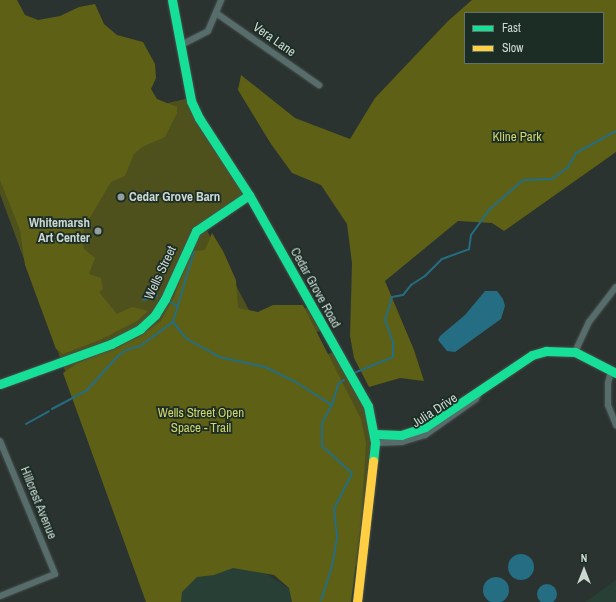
<!DOCTYPE html>
<html>
<head>
<meta charset="utf-8">
<style>
  body { margin:0 }
  #map { position:relative; width:616px; height:602px; overflow:hidden; background:#2a332f; font-family:"Archivo Narrow",sans-serif }
  div>[style] { position:absolute }
  .built>* { inset:0; background:#283f35 }
  .green>* { inset:0; background:#4f511d }
  .forest>* { inset:0; background:#5d6015 }
  .water>* { inset:0; background:#256d82 }
  .round { border-radius:50% }
  .stream>* { height:2px; margin:-1px; padding:0 1px; transform-origin:1px; border-radius:1px; background:#256d82 }
  .roads { filter:drop-shadow(0 0 1px #48504d) drop-shadow(0 0 1px #48504d) }
  .street>* { height:6px; margin:-3px; padding:0 3px; transform-origin:3px; border-radius:3px; background:#566d6c }
  .fast>* { height:9px; margin:-4.5px; padding:0 4.5px; transform-origin:4.5px; border-radius:4.5px; background:#16e098 }
  .slow>* { height:9px; margin:-4.5px; padding:0 4.5px; transform-origin:4.5px; border-radius:4.5px; background:#ffcf43 }
  .dots>* { width:11px; height:11px; translate:-50% -50%; box-sizing:border-box; border:2px solid #1c2d26; border-radius:50% }
  span { translate:-50% -50%; white-space:nowrap; text-align:center; line-height:1.15; -webkit-text-stroke:3.5px #1c2d26; paint-order:stroke }
  .street-label { font-size:13px; color:#cdd8d3 }
  .park-label { font-size:13px; color:#d2d66a }
  .poi-label { font-size:13px; color:#cdd8d3; font-weight:700 }
  .left { translate:0 -50%; text-align:left }
  .right { translate:-100% -50%; text-align:right }
  .legend { position:absolute; left:464px; top:12px; width:140px; height:52px; box-sizing:border-box; background:#1c2d26; border:1px solid #63716b; margin:0; padding:5px 7px; list-style:none; font-size:12px; color:#cdd8d3 }
  .legend li { display:flex; align-items:center; gap:8px; height:20px }
  .legend b { width:20px; border:1px solid #63716b }
  .north { position:absolute; left:564px; top:550px; width:40px; height:40px; -webkit-text-stroke:3px #1c2d26; paint-order:stroke; rotate:0deg; font-size:11px; font-weight:700; line-height:16px; text-align:center; color:#cdd8d3 }
  .north::after { content:''; display:block; margin:auto; width:14px; height:18px; background:#cdd8d3; clip-path:polygon(50% 0,100% 100%,50% 72%,0 100%) }
</style>
</head>
<body>
<div id="map">
  <div class="built">
    <div style="clip-path:polygon(249px 562px,309px 602px,179px 602px,186px 574px)"></div>
    <div style="clip-path:polygon(616px 580px,616px 602px,585px 602px)"></div>
  </div>
  <div class="green">
    <div style="clip-path:polygon(0 20px,150px 107px,190px 98px,249px 195px,204px 225px,258px 327px,311px 306px,324px 329px,287px 345px,300px 365px,336px 351px,374px 428px,359px 567px,201px 532px,150px 602px,0 194px)"></div>
  </div>
  <div class="forest">
    <div style="clip-path:polygon(0 0,17px 0,25px 15px,38px 20px,60px 16px,79px 7px,95px 4px,104px 24px,117px 35px,143px 42px,155px 64px,156px 78px,151px 89px,157px 99px,177px 107px,177px 113px,165px 137px,142px 147px,134px 154px,125px 176px,111px 182px,85px 226px,82px 238px,84px 249px,95px 258px,89px 274px,101px 278px,103px 289px,99px 292px,117px 314px,132px 307px,148px 311px,137px 321px,100px 340px,63px 354px,56px 349px,25px 265px,20px 230px,0 180px)"></div>
    <div style="clip-path:polygon(evenodd,472px 0,616px 0,616px 152px,504px 231px,492px 223px,458px 221px,385px 281px,414px 350px,424px 381px,400px 378px,369px 387px,354px 358px,350px 336px,352px 263px,347px 224px,321px 185px,292px 173px,271px 144px,238px 90px,241px 75px,295px 118px,350px 139px,375px 98px,448px 21px,472px 0,465px 13px,603px 13px,603px 63px,465px 63px,465px 13px)"></div>
    <div style="clip-path:polygon(212px 233px,223px 251px,236px 280px,238px 308px,258px 312px,273px 305px,303px 305px,361px 419px,366px 443px,361px 523px,351px 602px,292px 602px,289px 588px,274px 575px,233px 568px,214px 575px,197px 577px,182px 592px,181px 602px,146px 602px,63px 373px,76px 364px,136px 338px,160px 322px,173px 299px,188px 259px,193px 251px,205px 250px)"></div>
  </div>
  <div class="water">
    <div style="clip-path:polygon(485px 291px,497px 291px,503px 299px,505px 306px,501px 319px,455px 352px,447px 351px,438px 340px,440px 336px,465px 315px)"></div>
    <div class="round" style="left:508px;top:554px;width:26px;height:26px"></div>
    <div class="round" style="left:483px;top:577px;width:26px;height:26px"></div>
    <div class="round" style="left:537px;top:584px;width:20px;height:20px"></div>
  </div>
  <div class="stream">
    <div style="left:143px;top:300px;width:15px;rotate:-16deg"></div>
    <div style="left:170px;top:302px;width:7px;rotate:27deg"></div>
    <div style="left:173px;top:322px;width:74px;rotate:-73.5deg"></div>
    <div style="left:354px;top:373px;width:42px;rotate:-22.3deg"></div>
    <div style="left:393px;top:357px;width:15px;rotate:-90deg"></div>
    <div style="left:393px;top:342px;width:23px;rotate:-110deg"></div>
    <div style="left:385px;top:320px;width:24px;rotate:-73deg"></div>
    <div style="left:392px;top:297px;width:11px;rotate:-10deg"></div>
    <div style="left:403px;top:295px;width:13px;rotate:-51deg"></div>
    <div style="left:411px;top:285px;width:17px;rotate:-33deg"></div>
    <div style="left:425px;top:276px;width:24px;rotate:-45deg"></div>
    <div style="left:442px;top:259px;width:29px;rotate:-20deg"></div>
    <div style="left:469px;top:249px;width:14px;rotate:-82deg"></div>
    <div style="left:471px;top:235px;width:32px;rotate:-54deg"></div>
    <div style="left:490px;top:209px;width:44px;rotate:-41.3deg"></div>
    <div style="left:523px;top:180px;width:29px;rotate:-2deg"></div>
    <div style="left:552px;top:179px;width:20px;rotate:-37deg"></div>
    <div style="left:568px;top:167px;width:16px;rotate:-60deg"></div>
    <div style="left:576px;top:153px;width:46px;rotate:-28.8deg"></div>
    <div style="left:52px;top:409px;width:40px;rotate:-28deg"></div>
    <div style="left:87px;top:390px;width:46px;rotate:-47.6deg"></div>
    <div style="left:118px;top:356px;width:10px;rotate:-37deg"></div>
    <div style="left:126px;top:350px;width:15px;rotate:-16deg"></div>
    <div style="left:140px;top:346px;width:41px;rotate:-36deg"></div>
    <div style="left:173px;top:322px;width:22px;rotate:51deg"></div>
    <div style="left:187px;top:339px;width:37px;rotate:29deg"></div>
    <div style="left:219px;top:357px;width:47px;rotate:12.3deg"></div>
    <div style="left:265px;top:367px;width:32px;rotate:26deg"></div>
    <div style="left:294px;top:381px;width:45px;rotate:32.3deg"></div>
    <div style="left:26px;top:424px;width:26px;rotate:-29deg"></div>
    <div style="left:321px;top:600px;width:36px;rotate:-72deg"></div>
    <div style="left:332px;top:566px;width:29px;rotate:-80deg"></div>
    <div style="left:337px;top:537px;width:28px;rotate:-96deg"></div>
    <div style="left:334px;top:509px;width:40px;rotate:-63.4deg"></div>
    <div style="left:352px;top:473px;width:40px;rotate:-138deg"></div>
    <div style="left:322px;top:446px;width:23px;rotate:-90deg"></div>
    <div style="left:322px;top:423px;width:24px;rotate:-62deg"></div>
    <div style="left:333px;top:402px;width:19px;rotate:-74deg"></div>
    <div style="left:338px;top:384px;width:7px;rotate:-34deg"></div>
  </div>
  <div class="roads">
    <div class="street">
      <div style="left:216px;top:13px;width:126px;rotate:35deg"></div>
      <div style="left:181px;top:45px;width:30px;rotate:-27deg"></div>
      <div style="left:208px;top:31px;width:34px;rotate:-67deg"></div>
      <div style="left:575px;top:352px;width:33px;rotate:-65deg"></div>
      <div style="left:589px;top:322px;width:44px;rotate:-52.4deg"></div>
      <div style="left:611px;top:372px;width:11px;rotate:105deg"></div>
      <div style="left:608px;top:383px;width:22px;rotate:90deg"></div>
      <div style="left:608px;top:405px;width:22px;rotate:68deg"></div>
      <div style="left:0;top:441px;width:144px;rotate:67.5deg"></div>
      <div style="left:55px;top:574px;width:59px;rotate:158.2deg"></div>
      <div style="left:375px;top:443px;width:27px;rotate:-2deg"></div>
      <div style="left:402px;top:442px;width:24px;rotate:-17deg"></div>
      <div style="left:425px;top:435px;width:62px;rotate:-35.2deg"></div>
      <div style="left:476px;top:399px;width:9px;rotate:-63deg"></div>
    </div>
    <div class="fast">
      <div style="left:172px;top:0;width:103px;rotate:79.3deg"></div>
      <div style="left:191px;top:101px;width:19px;rotate:65deg"></div>
      <div style="left:199px;top:118px;width:92px;rotate:57deg"></div>
      <div style="left:249px;top:195px;width:242px;rotate:60.6deg"></div>
      <div style="left:368px;top:406px;width:38px;rotate:79deg"></div>
      <div style="left:375px;top:443px;width:18px;rotate:96deg"></div>
      <div style="left:0;top:384px;width:118px;rotate:-19.8deg"></div>
      <div style="left:111px;top:344px;width:33px;rotate:-27deg"></div>
      <div style="left:140px;top:329px;width:21px;rotate:-43deg"></div>
      <div style="left:155px;top:315px;width:19px;rotate:-58deg"></div>
      <div style="left:165px;top:299px;width:75px;rotate:-65.5deg"></div>
      <div style="left:196px;top:231px;width:64px;rotate:-34.2deg"></div>
      <div style="left:374px;top:434px;width:27px;rotate:2deg"></div>
      <div style="left:401px;top:435px;width:25px;rotate:-18deg"></div>
      <div style="left:425px;top:427px;width:129px;rotate:-33.9deg"></div>
      <div style="left:532px;top:355px;width:15px;rotate:-16deg"></div>
      <div style="left:546px;top:351px;width:29px;rotate:2deg"></div>
      <div style="left:575px;top:352px;width:46px;rotate:27.1deg"></div>
    </div>
    <div class="slow">
      <div style="left:357px;top:602px;width:142px;rotate:-83.5deg"></div>
    </div>
  </div>
  <div class="dots">
    <div style="left:121px;top:197px;background:#949e9a"></div>
    <div style="left:98px;top:231px;background:#949e9a"></div>
  </div>
  <div class="street-label">
    <span style="left:274px;top:40px;rotate:35deg">Vera Lane</span>
    <span style="left:161px;top:273px;rotate:-65deg">Wells Street</span>
    <span style="left:315px;top:288px;rotate:61deg">Cedar Grove Road</span>
    <span style="left:435px;top:411px;rotate:-33deg">Julia Drive</span>
    <span style="left:38px;top:503px;rotate:68deg">Hillcrest Avenue</span>
  </div>
  <div class="park-label">
    <span style="left:517px;top:137px">Kline Park</span>
    <span style="left:201px;top:421px">Wells Street Open<br>Space - Trail</span>
  </div>
  <div class="poi-label">
    <span class="left" style="left:129px;top:197px">Cedar Grove Barn</span>
    <span class="right" style="left:90px;top:231px">Whitemarsh<br>Art Center</span>
  </div>
  <ul class="legend">
  <li><b style="height:5px;background:#16e098"></b>Fast</li>
  <li><b style="height:5px;background:#ffcf43"></b>Slow</li>
  </ul>
  <div class="north">N</div>
</div>
</body>
</html>
